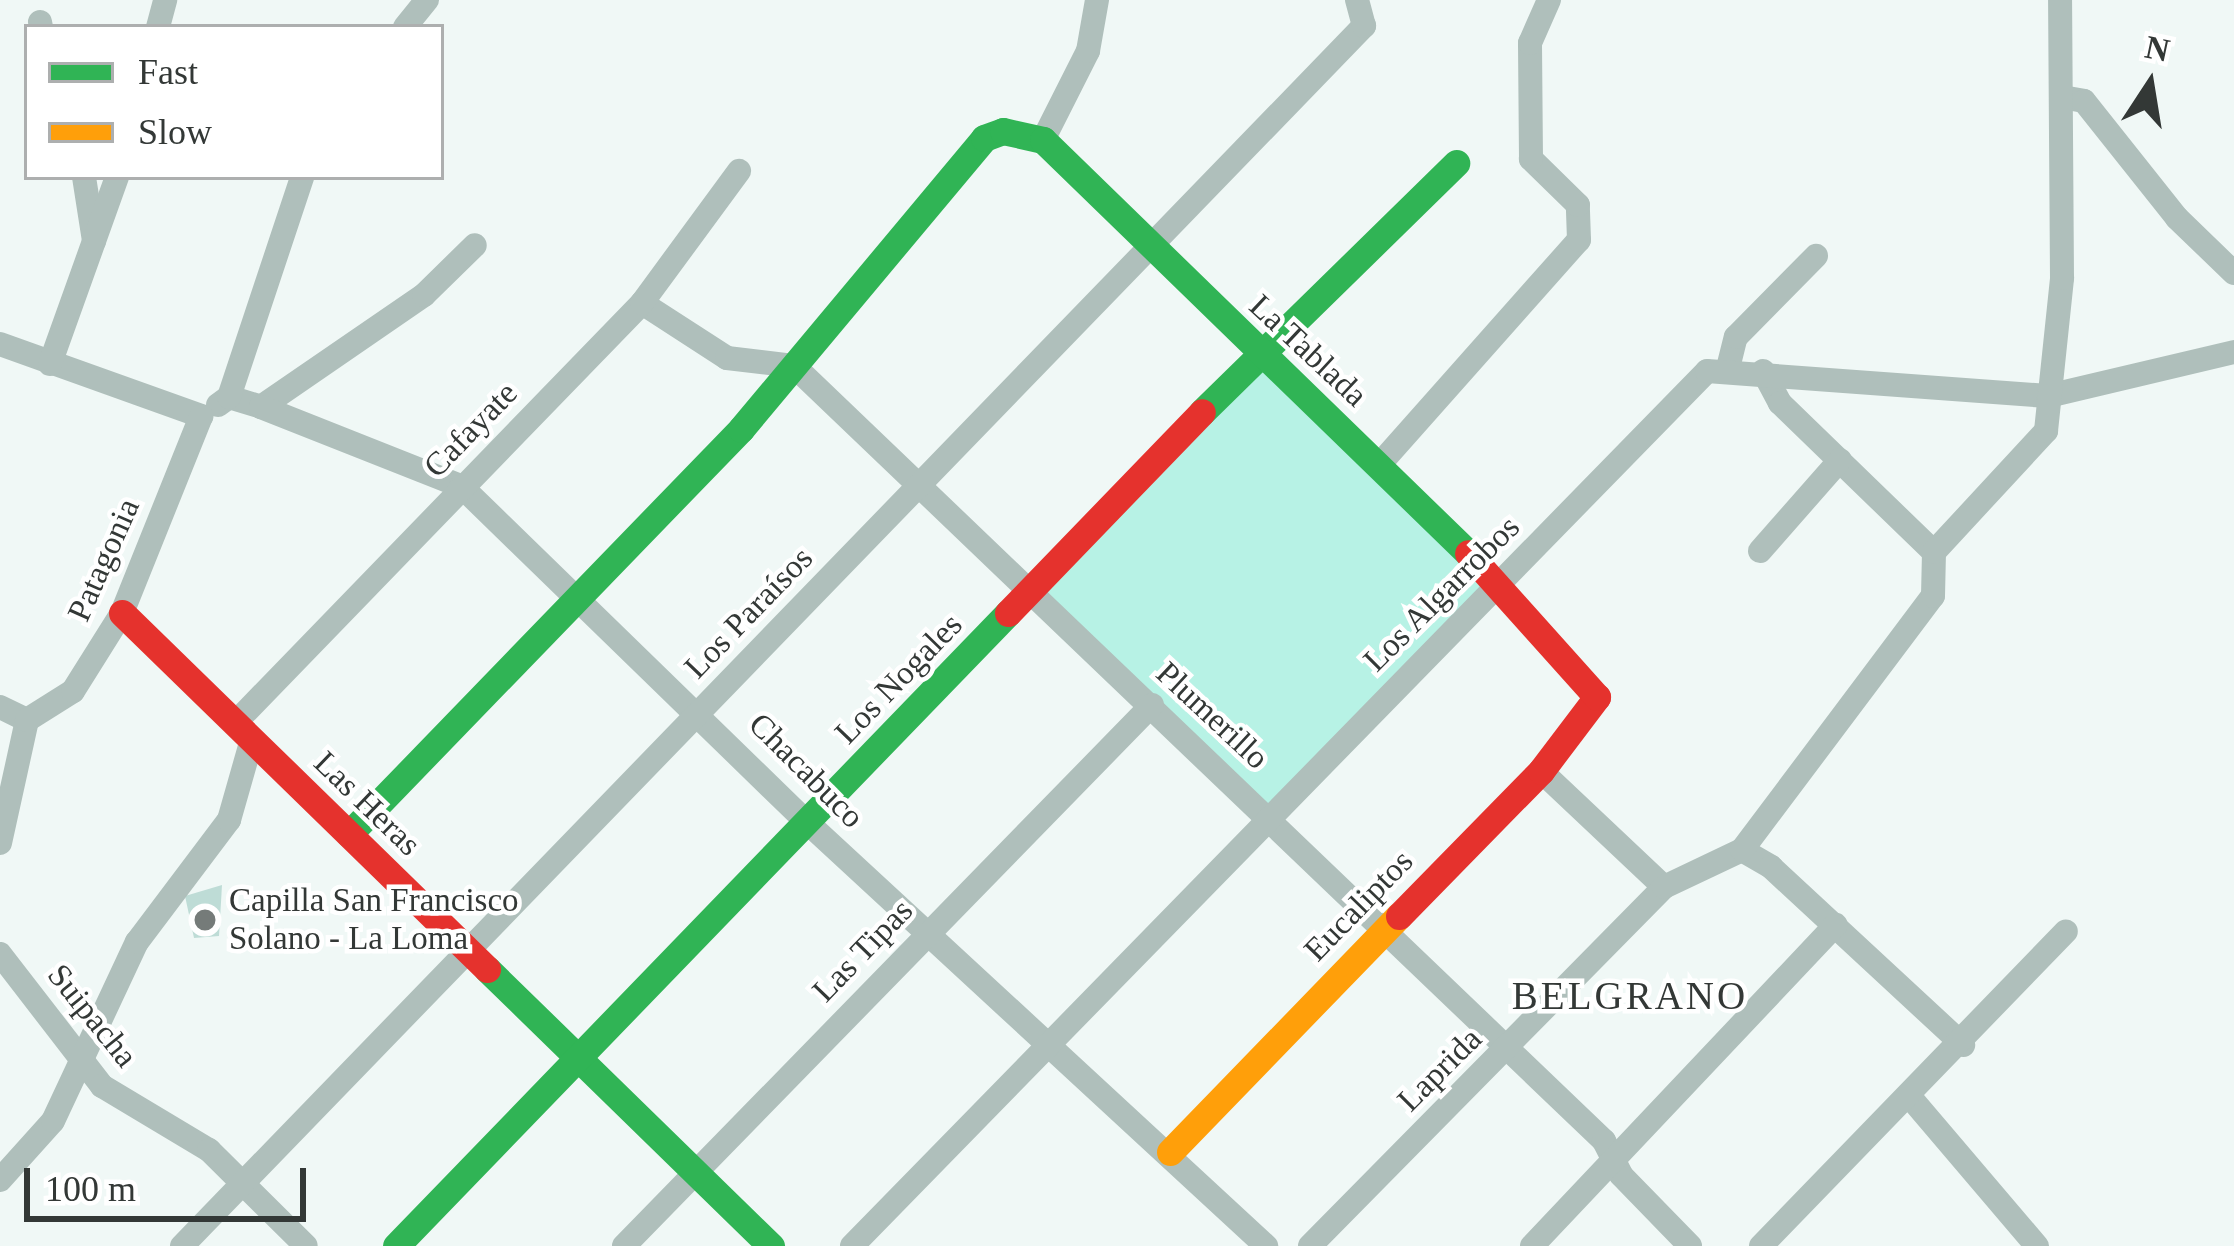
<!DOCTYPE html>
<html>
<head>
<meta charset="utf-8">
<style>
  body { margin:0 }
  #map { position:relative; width:2234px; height:1246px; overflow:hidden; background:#f0f8f6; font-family:"Times New Roman",serif }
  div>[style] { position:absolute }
  .green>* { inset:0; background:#b7f2e5; transform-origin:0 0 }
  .building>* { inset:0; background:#bedcd6 }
  .street>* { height:24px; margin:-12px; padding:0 12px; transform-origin:12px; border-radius:12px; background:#afbfbb }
  .fast>* { height:27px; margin:-13.5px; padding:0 13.5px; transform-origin:13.5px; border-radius:13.5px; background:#30b455 }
  .slow>* { height:27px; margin:-13.5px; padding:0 13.5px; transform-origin:13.5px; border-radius:13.5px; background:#ff9f0a }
  .jam>* { height:27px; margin:-13.5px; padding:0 13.5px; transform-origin:13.5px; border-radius:13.5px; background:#e5322d }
  .dots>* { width:33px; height:33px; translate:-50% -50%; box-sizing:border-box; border:6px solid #fff; border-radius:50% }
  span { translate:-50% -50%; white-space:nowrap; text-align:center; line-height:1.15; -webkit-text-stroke:9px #fff; paint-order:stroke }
  .street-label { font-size:33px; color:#333836 }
  .poi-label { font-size:33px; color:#333836 }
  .left { translate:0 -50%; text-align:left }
  .quarter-label { font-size:39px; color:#333836; letter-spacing:3px }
  .legend { position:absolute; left:24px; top:24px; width:420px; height:156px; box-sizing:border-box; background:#fff; border:3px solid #adafaf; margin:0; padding:15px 21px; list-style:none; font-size:36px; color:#333836 }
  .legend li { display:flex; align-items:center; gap:24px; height:60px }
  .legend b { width:60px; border:3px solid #adafaf }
  .north { position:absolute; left:2090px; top:24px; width:120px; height:120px; -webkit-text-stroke:9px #fff; paint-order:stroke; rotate:12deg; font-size:33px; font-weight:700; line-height:48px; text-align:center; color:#333836 }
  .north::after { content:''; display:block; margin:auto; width:42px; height:54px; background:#333836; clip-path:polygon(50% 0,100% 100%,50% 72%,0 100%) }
  .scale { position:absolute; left:24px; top:1168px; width:282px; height:54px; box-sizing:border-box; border:6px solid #333836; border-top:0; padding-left:15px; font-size:36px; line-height:42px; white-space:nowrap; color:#333836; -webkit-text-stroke:9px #fff; paint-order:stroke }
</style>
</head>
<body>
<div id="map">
  <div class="green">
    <div style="left:1257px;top:355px;width:335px;height:329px;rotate:43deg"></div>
  </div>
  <div class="building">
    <div style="clip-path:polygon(222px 885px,219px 936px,194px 938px,185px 896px)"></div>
  </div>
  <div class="street">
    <div style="left:40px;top:22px;width:5px;rotate:79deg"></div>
    <div style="left:158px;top:27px;width:28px;rotate:-75deg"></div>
    <div style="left:405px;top:27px;width:35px;rotate:-51deg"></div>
    <div style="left:2062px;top:97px;width:22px;rotate:10deg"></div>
    <div style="left:2084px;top:101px;width:149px;rotate:51.5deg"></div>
    <div style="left:2177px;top:218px;width:79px;rotate:44deg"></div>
    <div style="left:1043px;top:140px;width:100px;rotate:-63.2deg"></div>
    <div style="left:1088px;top:51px;width:52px;rotate:-80deg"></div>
    <div style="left:84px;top:177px;width:65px;rotate:81.1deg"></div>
    <div style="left:642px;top:303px;width:101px;rotate:32.9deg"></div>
    <div style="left:727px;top:358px;width:67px;rotate:6.8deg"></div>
    <div style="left:794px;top:366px;width:1121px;rotate:43.73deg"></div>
    <div style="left:1604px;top:1141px;width:38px;rotate:63deg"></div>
    <div style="left:1621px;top:1175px;width:99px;rotate:45.8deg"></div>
    <div style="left:0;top:344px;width:214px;rotate:19.7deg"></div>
    <div style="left:50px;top:364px;width:199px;rotate:-70.3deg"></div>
    <div style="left:1728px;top:368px;width:32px;rotate:-76deg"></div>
    <div style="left:1736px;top:337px;width:114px;rotate:-45.4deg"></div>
    <div style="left:1763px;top:371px;width:36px;rotate:62deg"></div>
    <div style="left:1780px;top:403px;width:214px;rotate:44.1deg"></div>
    <div style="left:229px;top:397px;width:34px;rotate:17deg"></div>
    <div style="left:261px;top:407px;width:198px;rotate:-34.5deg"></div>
    <div style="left:424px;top:295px;width:71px;rotate:-44.4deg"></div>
    <div style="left:218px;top:405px;width:14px;rotate:-36deg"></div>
    <div style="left:229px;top:397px;width:232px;rotate:-71.6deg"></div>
    <div style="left:261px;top:407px;width:215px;rotate:21.6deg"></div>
    <div style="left:461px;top:486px;width:487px;rotate:44.2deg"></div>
    <div style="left:810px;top:825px;width:621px;rotate:42.71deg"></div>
    <div style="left:1379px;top:465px;width:301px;rotate:-48.4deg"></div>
    <div style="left:1579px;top:240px;width:35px;rotate:-92deg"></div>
    <div style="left:1578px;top:205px;width:66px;rotate:-135.6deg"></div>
    <div style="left:1531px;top:159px;width:116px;rotate:-90.5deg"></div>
    <div style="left:1530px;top:43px;width:47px;rotate:-66.2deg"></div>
    <div style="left:1760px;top:551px;width:121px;rotate:-48.7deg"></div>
    <div style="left:0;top:707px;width:30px;rotate:26deg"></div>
    <div style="left:236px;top:722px;width:583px;rotate:-45.9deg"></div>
    <div style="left:642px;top:303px;width:164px;rotate:-53.7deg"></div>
    <div style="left:1541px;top:771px;width:169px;rotate:43.3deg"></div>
    <div style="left:0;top:843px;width:126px;rotate:-77.6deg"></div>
    <div style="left:27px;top:720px;width:54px;rotate:-32.2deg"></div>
    <div style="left:73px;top:691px;width:92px;rotate:-57.9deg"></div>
    <div style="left:122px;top:613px;width:212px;rotate:-68.1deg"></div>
    <div style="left:1742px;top:850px;width:34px;rotate:30deg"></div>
    <div style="left:1771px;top:867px;width:262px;rotate:42.8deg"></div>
    <div style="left:0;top:954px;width:167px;rotate:52.3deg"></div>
    <div style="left:102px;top:1086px;width:125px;rotate:30.9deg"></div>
    <div style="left:209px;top:1150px;width:136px;rotate:44.7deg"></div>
    <div style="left:1910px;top:1097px;width:196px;rotate:49.6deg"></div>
    <div style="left:0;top:1180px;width:79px;rotate:-48.1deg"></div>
    <div style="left:53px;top:1121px;width:198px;rotate:-64.9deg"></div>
    <div style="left:137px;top:942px;width:153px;rotate:-53deg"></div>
    <div style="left:229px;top:820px;width:80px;rotate:-74.1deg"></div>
    <div style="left:182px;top:1246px;width:1699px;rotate:-45.91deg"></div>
    <div style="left:1364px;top:26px;width:27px;rotate:-105deg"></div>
    <div style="left:624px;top:1246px;width:756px;rotate:-45.7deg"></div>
    <div style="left:852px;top:1246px;width:1223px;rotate:-45.66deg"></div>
    <div style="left:1707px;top:371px;width:342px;rotate:4.2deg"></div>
    <div style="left:2048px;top:396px;width:191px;rotate:-13.3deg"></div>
    <div style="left:1310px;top:1246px;width:504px;rotate:-45.4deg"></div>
    <div style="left:1664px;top:887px;width:86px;rotate:-25.4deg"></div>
    <div style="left:1742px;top:850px;width:318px;rotate:-53.1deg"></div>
    <div style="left:1933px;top:596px;width:44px;rotate:-88.7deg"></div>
    <div style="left:1934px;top:552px;width:165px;rotate:-47.2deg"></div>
    <div style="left:2046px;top:431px;width:154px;rotate:-84deg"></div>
    <div style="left:2062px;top:278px;width:278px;rotate:-90.4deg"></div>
    <div style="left:1532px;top:1246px;width:442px;rotate:-46.6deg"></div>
    <div style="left:1761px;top:1246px;width:438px;rotate:-45.9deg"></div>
  </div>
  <div class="fast">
    <div style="left:1202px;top:412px;width:356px;rotate:-44.4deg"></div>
    <div style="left:349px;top:834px;width:564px;rotate:-45.93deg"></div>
    <div style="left:741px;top:429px;width:379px;rotate:-50.1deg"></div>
    <div style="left:984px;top:138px;width:20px;rotate:-20deg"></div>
    <div style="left:1003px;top:131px;width:41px;rotate:12.7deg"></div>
    <div style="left:1043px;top:140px;width:593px;rotate:44.18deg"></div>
    <div style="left:487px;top:969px;width:397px;rotate:44.3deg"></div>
    <div style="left:396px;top:1246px;width:880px;rotate:-45.97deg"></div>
  </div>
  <div class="slow">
    <div style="left:1170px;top:1152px;width:329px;rotate:-45.9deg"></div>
  </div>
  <div class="jam">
    <div style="left:122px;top:613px;width:510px;rotate:44.28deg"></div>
    <div style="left:1008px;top:613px;width:279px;rotate:-46deg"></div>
    <div style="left:1399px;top:916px;width:203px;rotate:-45.6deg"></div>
    <div style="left:1541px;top:771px;width:93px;rotate:-52.9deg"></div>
    <div style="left:1597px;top:697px;width:193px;rotate:-131.9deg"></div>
  </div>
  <div class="dots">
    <div style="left:205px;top:920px;background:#757b79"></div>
  </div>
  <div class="street-label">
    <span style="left:1308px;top:351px;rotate:43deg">La Tablada</span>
    <span style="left:471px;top:430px;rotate:-46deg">Cafayate</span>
    <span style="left:104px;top:560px;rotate:-66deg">Patagonia</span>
    <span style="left:1442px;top:594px;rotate:-45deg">Los Algarrobos</span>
    <span style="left:749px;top:613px;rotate:-46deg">Los Paraísos</span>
    <span style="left:899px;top:679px;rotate:-46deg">Los Nogales</span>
    <span style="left:1212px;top:716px;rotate:43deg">Plumerillo</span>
    <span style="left:806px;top:771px;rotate:45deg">Chacabuco</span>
    <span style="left:367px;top:804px;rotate:44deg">Las Heras</span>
    <span style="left:1359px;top:906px;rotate:-46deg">Eucaliptos</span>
    <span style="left:863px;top:951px;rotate:-46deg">Las Tipas</span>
    <span style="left:92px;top:1016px;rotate:51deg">Suipacha</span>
    <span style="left:1440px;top:1070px;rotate:-45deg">Laprida</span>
  </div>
  <div class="poi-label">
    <span class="left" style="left:229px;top:920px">Capilla San Francisco<br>Solano - La Loma</span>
  </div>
  <div class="quarter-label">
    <span style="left:1630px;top:996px">BELGRANO</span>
  </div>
  <ul class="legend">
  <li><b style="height:15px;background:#30b455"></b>Fast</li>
  <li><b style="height:15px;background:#ff9f0a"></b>Slow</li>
  </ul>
  <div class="north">N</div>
  <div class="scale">100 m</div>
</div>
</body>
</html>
